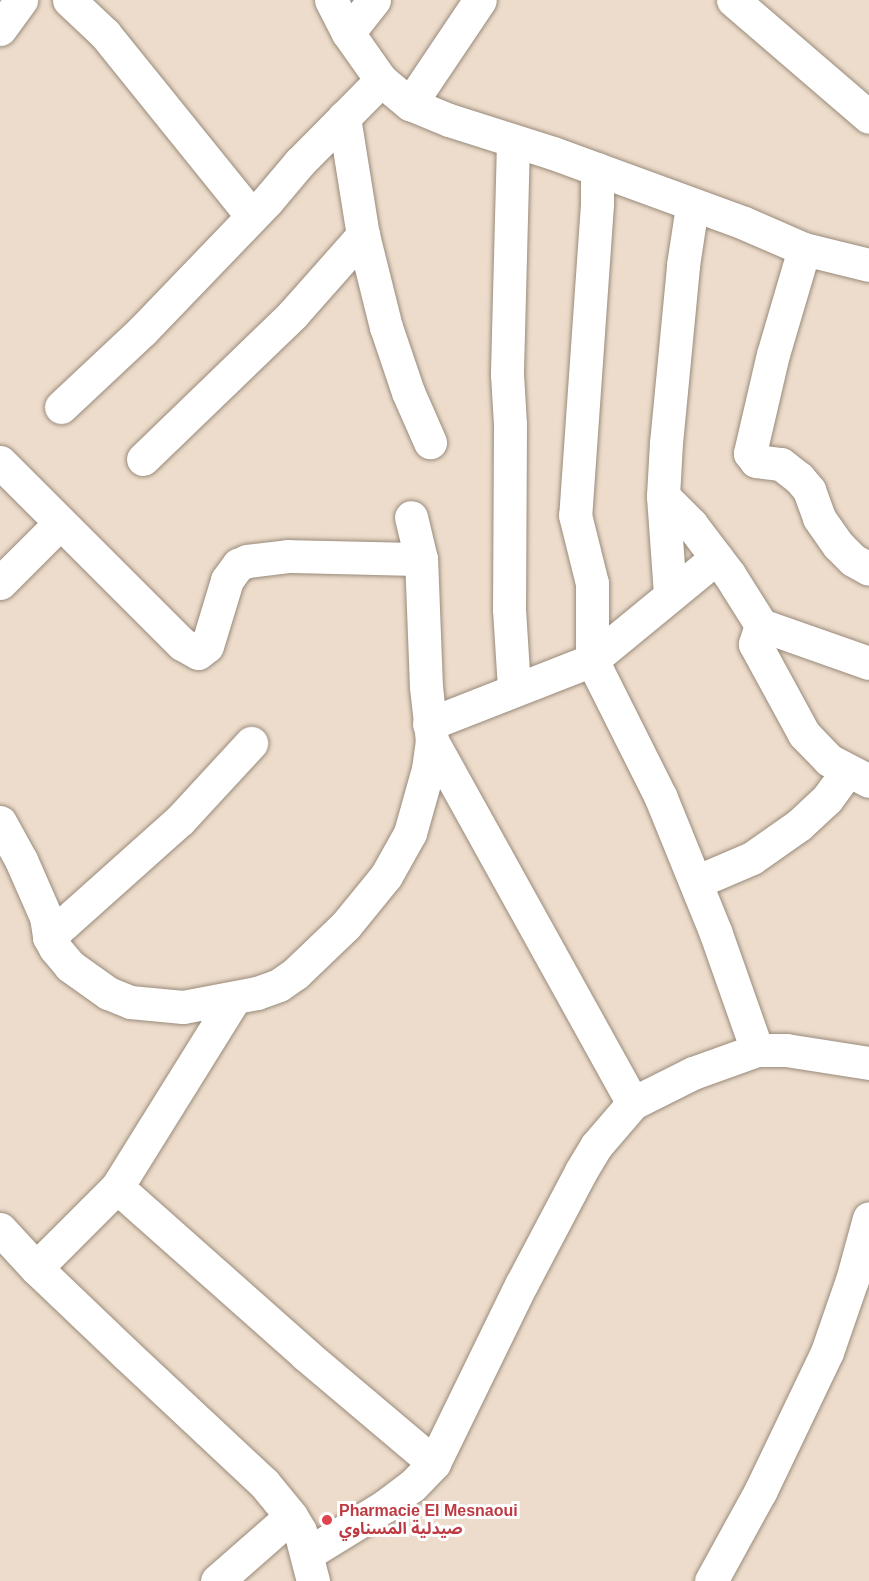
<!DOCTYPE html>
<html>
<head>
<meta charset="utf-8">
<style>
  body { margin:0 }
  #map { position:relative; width:869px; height:1581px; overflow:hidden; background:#eddccb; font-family:Helvetica,"Noto Sans Arabic",sans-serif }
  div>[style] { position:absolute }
  .roads { filter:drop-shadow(0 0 2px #998a7a) drop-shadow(0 0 2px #998a7a) }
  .minor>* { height:33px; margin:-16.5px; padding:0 16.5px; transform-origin:16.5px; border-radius:16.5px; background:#fff }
  .dots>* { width:16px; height:16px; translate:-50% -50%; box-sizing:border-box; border:3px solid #fff; border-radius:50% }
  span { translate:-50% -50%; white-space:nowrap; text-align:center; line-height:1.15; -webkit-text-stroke:6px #fff; paint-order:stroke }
  .health-label { font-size:16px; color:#be3a42; font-weight:700 }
  .left { translate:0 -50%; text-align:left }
</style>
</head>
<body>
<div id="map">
  <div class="roads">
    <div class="minor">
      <div style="left:69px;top:0;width:50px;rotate:43.4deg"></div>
      <div style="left:105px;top:34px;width:234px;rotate:51.1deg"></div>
      <div style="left:331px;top:0;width:37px;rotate:63deg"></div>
      <div style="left:348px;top:33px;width:57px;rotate:54.9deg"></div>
      <div style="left:381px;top:80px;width:38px;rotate:40deg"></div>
      <div style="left:410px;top:104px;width:42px;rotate:22.3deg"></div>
      <div style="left:449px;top:120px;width:109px;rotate:17.6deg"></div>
      <div style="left:553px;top:153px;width:203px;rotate:20.1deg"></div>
      <div style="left:744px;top:223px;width:65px;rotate:23.4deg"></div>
      <div style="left:804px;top:249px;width:67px;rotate:13.8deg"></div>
      <div style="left:733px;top:0;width:179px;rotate:40.7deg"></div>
      <div style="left:0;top:29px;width:36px;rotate:-54deg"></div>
      <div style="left:348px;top:33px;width:42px;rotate:-51.8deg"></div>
      <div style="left:410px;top:104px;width:125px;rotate:-56.1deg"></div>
      <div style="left:344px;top:117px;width:120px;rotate:80.9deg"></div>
      <div style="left:363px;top:235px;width:95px;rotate:76deg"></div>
      <div style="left:386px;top:327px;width:69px;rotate:71.3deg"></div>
      <div style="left:408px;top:392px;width:55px;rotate:66.3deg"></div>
      <div style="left:513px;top:142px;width:232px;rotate:91.5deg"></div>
      <div style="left:507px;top:374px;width:50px;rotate:86.6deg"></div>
      <div style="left:510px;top:424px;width:185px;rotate:90.3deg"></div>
      <div style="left:509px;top:609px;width:80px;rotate:86.4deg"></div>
      <div style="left:597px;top:169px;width:35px;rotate:90deg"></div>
      <div style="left:597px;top:204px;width:312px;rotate:94deg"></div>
      <div style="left:575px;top:515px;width:70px;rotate:76deg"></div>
      <div style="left:592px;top:583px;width:77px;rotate:90deg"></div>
      <div style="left:592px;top:660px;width:154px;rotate:63.4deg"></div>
      <div style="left:661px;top:798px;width:144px;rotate:67.9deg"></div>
      <div style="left:715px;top:931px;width:126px;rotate:70.6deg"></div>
      <div style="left:804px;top:249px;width:109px;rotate:106.4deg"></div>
      <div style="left:773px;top:354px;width:102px;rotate:103.1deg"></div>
      <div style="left:750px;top:453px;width:10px;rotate:53deg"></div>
      <div style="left:756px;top:461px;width:25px;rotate:7deg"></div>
      <div style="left:781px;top:464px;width:23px;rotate:38deg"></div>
      <div style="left:799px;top:478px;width:16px;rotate:50deg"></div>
      <div style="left:809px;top:490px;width:30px;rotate:70deg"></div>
      <div style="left:819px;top:518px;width:33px;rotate:55deg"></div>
      <div style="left:838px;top:545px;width:21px;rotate:45deg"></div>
      <div style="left:853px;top:560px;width:18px;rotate:29deg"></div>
      <div style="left:61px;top:407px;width:111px;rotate:-43.2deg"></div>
      <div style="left:142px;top:331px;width:180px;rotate:-46.1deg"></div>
      <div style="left:267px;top:201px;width:50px;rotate:-49.9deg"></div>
      <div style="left:299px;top:163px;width:117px;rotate:-45.3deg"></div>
      <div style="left:143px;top:459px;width:209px;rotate:-44deg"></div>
      <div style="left:293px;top:314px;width:106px;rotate:-48.5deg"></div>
      <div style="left:0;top:462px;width:257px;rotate:45deg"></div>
      <div style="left:182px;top:644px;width:18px;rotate:29deg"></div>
      <div style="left:198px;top:653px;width:11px;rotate:-38deg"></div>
      <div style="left:207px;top:646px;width:69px;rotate:-73.1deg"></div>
      <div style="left:227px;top:580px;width:19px;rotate:-54deg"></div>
      <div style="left:238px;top:565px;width:10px;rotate:-24deg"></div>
      <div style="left:247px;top:561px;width:41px;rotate:-7deg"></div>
      <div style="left:288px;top:556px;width:133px;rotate:1.3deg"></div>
      <div style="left:663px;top:496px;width:40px;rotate:45deg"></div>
      <div style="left:691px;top:524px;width:63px;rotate:52.8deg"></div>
      <div style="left:729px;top:574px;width:60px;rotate:57.9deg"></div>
      <div style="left:761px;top:625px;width:114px;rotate:19.4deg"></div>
      <div style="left:0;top:583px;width:83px;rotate:-45deg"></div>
      <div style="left:670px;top:594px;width:98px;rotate:-94.1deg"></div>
      <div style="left:663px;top:496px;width:53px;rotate:-86.8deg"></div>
      <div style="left:666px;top:443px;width:179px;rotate:-84.5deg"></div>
      <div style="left:683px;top:265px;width:60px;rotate:-81.3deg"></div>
      <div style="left:761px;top:625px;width:20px;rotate:108deg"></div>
      <div style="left:755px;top:644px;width:102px;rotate:61.4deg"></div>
      <div style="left:804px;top:734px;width:36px;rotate:46deg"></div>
      <div style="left:829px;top:760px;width:45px;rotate:27.7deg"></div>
      <div style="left:429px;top:724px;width:175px;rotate:-21.4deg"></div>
      <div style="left:592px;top:660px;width:161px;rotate:-39.4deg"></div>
      <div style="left:432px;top:741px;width:414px;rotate:61deg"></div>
      <div style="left:0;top:822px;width:43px;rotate:61.1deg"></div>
      <div style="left:21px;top:860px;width:62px;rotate:66.3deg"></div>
      <div style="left:46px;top:917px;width:20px;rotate:81deg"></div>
      <div style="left:49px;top:937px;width:13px;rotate:61deg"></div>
      <div style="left:55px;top:948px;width:23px;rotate:50deg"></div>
      <div style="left:70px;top:966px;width:47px;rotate:35.4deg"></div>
      <div style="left:108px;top:993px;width:24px;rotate:22deg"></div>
      <div style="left:130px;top:1002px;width:53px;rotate:5.4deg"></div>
      <div style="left:183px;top:1007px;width:75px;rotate:-10.7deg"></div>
      <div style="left:257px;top:993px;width:23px;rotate:-20deg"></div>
      <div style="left:279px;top:985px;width:21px;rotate:-35deg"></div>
      <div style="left:296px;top:973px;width:69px;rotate:-43.8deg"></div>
      <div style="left:346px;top:925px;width:63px;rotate:-50.8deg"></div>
      <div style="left:386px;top:876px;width:49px;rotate:-60.8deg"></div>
      <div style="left:410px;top:833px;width:66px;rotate:-74.3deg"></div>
      <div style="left:428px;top:769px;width:28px;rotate:-82deg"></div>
      <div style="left:432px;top:741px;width:54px;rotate:-96.3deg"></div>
      <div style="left:426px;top:687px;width:128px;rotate:-92.2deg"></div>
      <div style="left:421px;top:559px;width:43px;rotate:-103.4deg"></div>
      <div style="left:696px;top:882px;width:61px;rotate:-23.2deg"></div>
      <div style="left:752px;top:858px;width:57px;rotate:-35.1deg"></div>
      <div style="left:799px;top:825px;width:38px;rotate:-43deg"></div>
      <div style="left:827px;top:799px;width:34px;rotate:-54deg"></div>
      <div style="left:49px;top:937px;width:176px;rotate:-41.8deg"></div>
      <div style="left:180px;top:820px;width:105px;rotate:-47.3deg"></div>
      <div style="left:117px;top:1187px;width:253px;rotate:41.6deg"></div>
      <div style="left:306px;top:1355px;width:167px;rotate:40.2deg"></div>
      <div style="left:0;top:1229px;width:53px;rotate:47.3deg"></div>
      <div style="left:36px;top:1268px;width:124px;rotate:43.7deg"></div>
      <div style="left:126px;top:1354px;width:189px;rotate:43.1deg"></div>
      <div style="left:264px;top:1483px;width:43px;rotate:50.7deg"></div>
      <div style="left:291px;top:1516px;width:17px;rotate:59deg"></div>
      <div style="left:300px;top:1531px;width:52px;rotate:75.4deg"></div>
      <div style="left:36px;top:1268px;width:115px;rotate:-45deg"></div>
      <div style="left:117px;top:1187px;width:221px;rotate:-58.1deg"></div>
      <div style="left:307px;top:1554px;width:92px;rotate:-31.6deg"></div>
      <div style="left:385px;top:1506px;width:34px;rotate:-37deg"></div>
      <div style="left:412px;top:1486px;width:32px;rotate:-46deg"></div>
      <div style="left:434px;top:1463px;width:198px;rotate:-64deg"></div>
      <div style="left:521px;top:1285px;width:129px;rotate:-62.2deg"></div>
      <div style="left:581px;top:1171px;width:29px;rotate:-59deg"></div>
      <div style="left:596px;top:1146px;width:57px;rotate:-49.3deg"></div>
      <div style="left:633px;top:1103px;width:67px;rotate:-26.6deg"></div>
      <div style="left:693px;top:1073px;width:68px;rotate:-19.8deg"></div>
      <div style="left:757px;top:1050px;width:29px"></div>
      <div style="left:786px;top:1050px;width:84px;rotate:8.9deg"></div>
      <div style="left:217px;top:1581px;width:98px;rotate:-41.3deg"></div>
      <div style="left:711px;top:1581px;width:102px;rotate:-61.2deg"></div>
      <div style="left:760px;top:1492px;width:155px;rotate:-64.4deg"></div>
      <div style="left:827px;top:1352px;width:76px;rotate:-70.9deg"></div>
      <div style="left:852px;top:1280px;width:64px;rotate:-74.7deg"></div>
    </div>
  </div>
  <div class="dots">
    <div style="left:327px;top:1520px;background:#e0444e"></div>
  </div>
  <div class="health-label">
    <span class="left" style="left:339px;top:1520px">Pharmacie El Mesnaoui<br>صيدلية المسناوي</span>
  </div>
</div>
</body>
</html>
